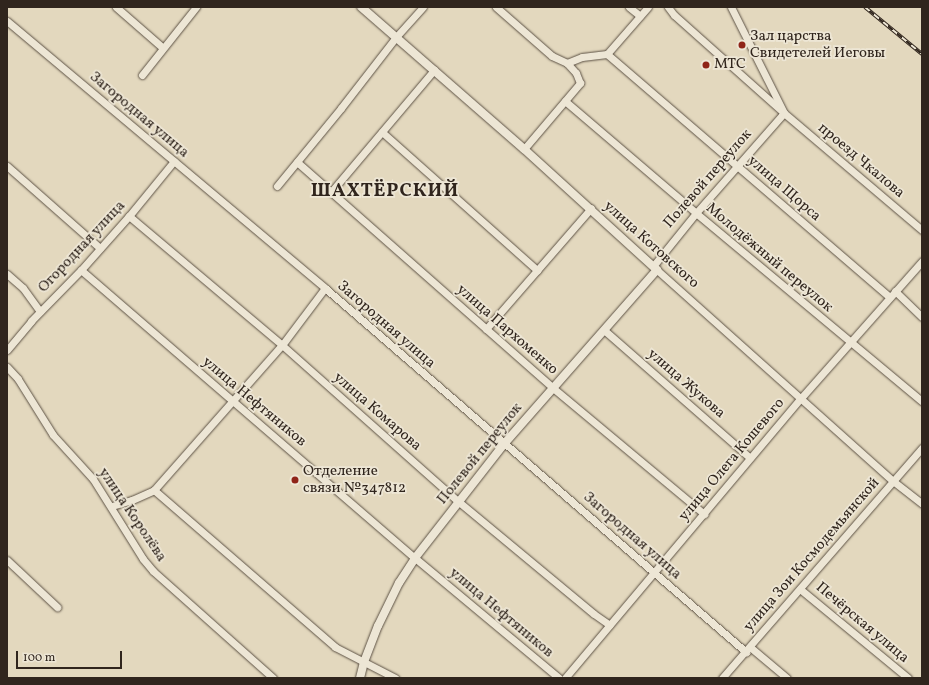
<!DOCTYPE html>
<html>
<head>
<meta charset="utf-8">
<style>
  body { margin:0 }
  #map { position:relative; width:929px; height:685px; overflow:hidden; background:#e3d8be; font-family:Vollkorn,serif }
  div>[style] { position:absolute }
  .roads { filter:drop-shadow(0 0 1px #5d5245) drop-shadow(0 0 1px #5d5245) }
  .minor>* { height:7px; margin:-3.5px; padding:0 3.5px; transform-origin:3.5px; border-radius:3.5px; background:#ede6d5 }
  .tertiary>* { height:8px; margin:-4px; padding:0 4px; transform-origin:4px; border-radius:4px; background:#ede6d5 }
  .rail>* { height:3.5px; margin-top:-1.75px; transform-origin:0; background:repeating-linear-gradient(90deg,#ede6d5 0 6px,#30251d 0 12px); box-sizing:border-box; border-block:1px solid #30251d }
  .dots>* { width:11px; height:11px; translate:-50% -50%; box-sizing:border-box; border:2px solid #ede6d5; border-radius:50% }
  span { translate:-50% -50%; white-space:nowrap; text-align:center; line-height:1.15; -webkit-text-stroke:3.5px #ede6d5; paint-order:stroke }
  .poi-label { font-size:15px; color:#30251d }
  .left { translate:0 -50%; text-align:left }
  .street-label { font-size:15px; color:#30251d }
  .district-label { font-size:19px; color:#30251d; font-weight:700; letter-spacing:1px }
  .frame { position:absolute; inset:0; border:8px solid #30251d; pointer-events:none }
  .scale { position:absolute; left:16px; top:651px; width:106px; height:18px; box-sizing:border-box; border:2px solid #30251d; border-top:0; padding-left:5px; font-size:12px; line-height:14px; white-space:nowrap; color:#30251d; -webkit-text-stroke:3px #ede6d5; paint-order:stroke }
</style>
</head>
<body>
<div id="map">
  <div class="roads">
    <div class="minor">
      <div style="left:116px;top:7px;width:62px;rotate:41.1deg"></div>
      <div style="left:496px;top:7px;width:74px;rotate:41.2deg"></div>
      <div style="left:552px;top:56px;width:17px;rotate:25deg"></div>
      <div style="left:629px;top:7px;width:14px;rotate:39deg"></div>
      <div style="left:731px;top:7px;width:119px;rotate:63.4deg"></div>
      <div style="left:784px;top:113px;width:181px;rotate:40.3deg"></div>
      <div style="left:7px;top:21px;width:415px;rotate:40deg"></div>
      <div style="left:325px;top:288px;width:557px;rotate:40.85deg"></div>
      <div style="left:607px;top:54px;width:373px;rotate:40.7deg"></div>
      <div style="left:142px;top:75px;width:87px;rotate:-51.5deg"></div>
      <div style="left:565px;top:101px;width:172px;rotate:40.5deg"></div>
      <div style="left:696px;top:213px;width:294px;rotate:39.8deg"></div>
      <div style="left:382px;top:132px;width:208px;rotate:41.7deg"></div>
      <div style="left:524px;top:149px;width:87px;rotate:-49.7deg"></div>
      <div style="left:580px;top:83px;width:11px;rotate:-112deg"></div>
      <div style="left:576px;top:73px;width:13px;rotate:-132deg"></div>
      <div style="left:567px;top:63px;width:16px;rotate:-22deg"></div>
      <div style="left:582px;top:57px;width:25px;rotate:-7deg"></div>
      <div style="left:607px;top:54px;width:62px;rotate:-48.9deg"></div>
      <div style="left:297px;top:162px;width:341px;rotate:41.4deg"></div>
      <div style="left:553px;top:388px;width:197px;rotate:39.8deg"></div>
      <div style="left:7px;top:166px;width:124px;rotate:41.4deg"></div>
      <div style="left:277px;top:186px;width:101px;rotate:-50.6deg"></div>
      <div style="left:341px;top:108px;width:90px;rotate:-52.2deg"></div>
      <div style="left:396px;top:37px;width:40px;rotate:-48deg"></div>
      <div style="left:331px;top:192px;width:160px;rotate:-49.8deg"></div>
      <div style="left:129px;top:216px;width:200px;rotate:40.1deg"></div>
      <div style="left:282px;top:345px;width:237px;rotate:41.6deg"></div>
      <div style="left:459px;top:502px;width:175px;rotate:39.7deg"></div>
      <div style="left:594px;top:614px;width:19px;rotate:35deg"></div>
      <div style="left:654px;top:265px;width:67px;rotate:-51.1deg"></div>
      <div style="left:696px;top:213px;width:133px;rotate:-48.7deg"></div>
      <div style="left:784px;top:113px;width:147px;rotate:-138.3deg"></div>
      <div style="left:674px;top:15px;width:10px;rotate:-127deg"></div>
      <div style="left:81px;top:270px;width:441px;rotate:40.8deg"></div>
      <div style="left:415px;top:558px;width:187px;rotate:39.8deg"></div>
      <div style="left:657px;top:270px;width:317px;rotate:41.8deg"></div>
      <div style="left:893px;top:481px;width:37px;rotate:38deg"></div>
      <div style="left:7px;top:274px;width:21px;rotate:41deg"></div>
      <div style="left:23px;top:288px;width:29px;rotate:54deg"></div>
      <div style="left:895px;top:291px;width:37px;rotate:44deg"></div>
      <div style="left:486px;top:329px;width:160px;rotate:-49deg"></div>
      <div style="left:604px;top:330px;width:194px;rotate:41.2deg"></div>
      <div style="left:7px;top:350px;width:38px;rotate:-50deg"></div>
      <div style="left:31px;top:321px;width:71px;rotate:-45.6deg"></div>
      <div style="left:81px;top:270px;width:72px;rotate:-48.4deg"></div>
      <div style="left:129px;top:216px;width:71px;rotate:-50.7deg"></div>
      <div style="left:7px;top:367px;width:16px;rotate:47deg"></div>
      <div style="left:18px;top:379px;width:66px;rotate:58deg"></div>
      <div style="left:53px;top:435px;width:59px;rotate:47.7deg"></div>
      <div style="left:93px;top:479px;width:94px;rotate:58deg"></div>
      <div style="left:143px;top:559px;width:16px;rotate:50deg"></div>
      <div style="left:153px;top:571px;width:161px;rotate:41.7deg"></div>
      <div style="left:154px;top:490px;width:240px;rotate:40.9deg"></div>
      <div style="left:335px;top:647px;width:68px;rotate:27.3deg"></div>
      <div style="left:112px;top:506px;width:21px;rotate:-17deg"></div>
      <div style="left:132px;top:500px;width:24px;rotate:-24deg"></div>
      <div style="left:154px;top:490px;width:193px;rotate:-48.6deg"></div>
      <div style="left:282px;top:345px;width:71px;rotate:-53deg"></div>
      <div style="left:7px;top:560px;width:69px;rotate:43.2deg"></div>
      <div style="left:800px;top:589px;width:140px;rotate:39.5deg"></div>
      <div style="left:750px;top:647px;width:48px;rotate:40deg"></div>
      <div style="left:565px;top:678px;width:366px;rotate:-49.9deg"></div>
      <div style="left:801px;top:398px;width:183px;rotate:-48.5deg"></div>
      <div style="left:722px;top:678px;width:305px;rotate:-49deg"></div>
    </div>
    <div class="tertiary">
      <div style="left:360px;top:678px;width:16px;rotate:-76deg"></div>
      <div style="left:364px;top:662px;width:39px;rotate:-69deg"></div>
      <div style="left:378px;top:626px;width:48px;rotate:-64deg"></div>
      <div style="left:399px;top:583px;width:30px;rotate:-57deg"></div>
      <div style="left:415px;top:558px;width:145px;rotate:-52deg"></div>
      <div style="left:504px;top:444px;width:232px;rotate:-48.7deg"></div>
      <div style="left:657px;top:270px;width:180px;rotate:-137.7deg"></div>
      <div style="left:524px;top:149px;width:216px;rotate:-138.9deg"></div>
    </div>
  </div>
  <div class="rail">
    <div style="left:865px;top:7px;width:74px;rotate:39.5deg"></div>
  </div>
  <div class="dots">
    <div style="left:742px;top:45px;background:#8f2418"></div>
    <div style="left:706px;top:65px;background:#8f2418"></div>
    <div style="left:295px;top:480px;background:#8f2418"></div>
  </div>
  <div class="poi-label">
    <span class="left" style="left:750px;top:45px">Зал царства<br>Свидетелей Иеговы</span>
    <span class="left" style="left:714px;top:65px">МТС</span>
    <span class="left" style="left:303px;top:480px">Отделение<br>связи №347812</span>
  </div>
  <div class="street-label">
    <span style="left:139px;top:115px;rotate:40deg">Загородная улица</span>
    <span style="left:861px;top:161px;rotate:40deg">проезд Чкалова</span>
    <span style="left:708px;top:179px;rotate:-49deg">Полевой переулок</span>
    <span style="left:784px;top:189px;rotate:41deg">улица Щорса</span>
    <span style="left:651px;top:245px;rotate:42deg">улица Котовского</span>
    <span style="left:82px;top:247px;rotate:-47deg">Огородная улица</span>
    <span style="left:769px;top:258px;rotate:40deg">Молодёжный переулок</span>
    <span style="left:386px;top:325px;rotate:41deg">Загородная улица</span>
    <span style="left:507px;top:330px;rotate:41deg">улица Пархоменко</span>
    <span style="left:686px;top:384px;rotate:41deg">улица Жукова</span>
    <span style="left:254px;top:402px;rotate:40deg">улица Нефтяников</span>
    <span style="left:377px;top:412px;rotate:41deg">улица Комарова</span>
    <span style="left:480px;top:454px;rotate:-51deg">Полевой переулок</span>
    <span style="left:732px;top:460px;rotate:-50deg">улица Олега Кошевого</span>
    <span style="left:132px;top:515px;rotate:56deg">улица Королёва</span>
    <span style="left:632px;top:536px;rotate:41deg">Загородная улица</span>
    <span style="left:812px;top:555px;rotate:-49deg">улица Зои Космодемьянской</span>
    <span style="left:501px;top:613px;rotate:40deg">улица Нефтяников</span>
    <span style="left:862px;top:623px;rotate:40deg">Печёрская улица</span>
  </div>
  <div class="district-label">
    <span style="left:385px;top:192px">ШАХТЁРСКИЙ</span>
  </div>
  <div class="frame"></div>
  <div class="scale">100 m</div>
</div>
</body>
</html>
